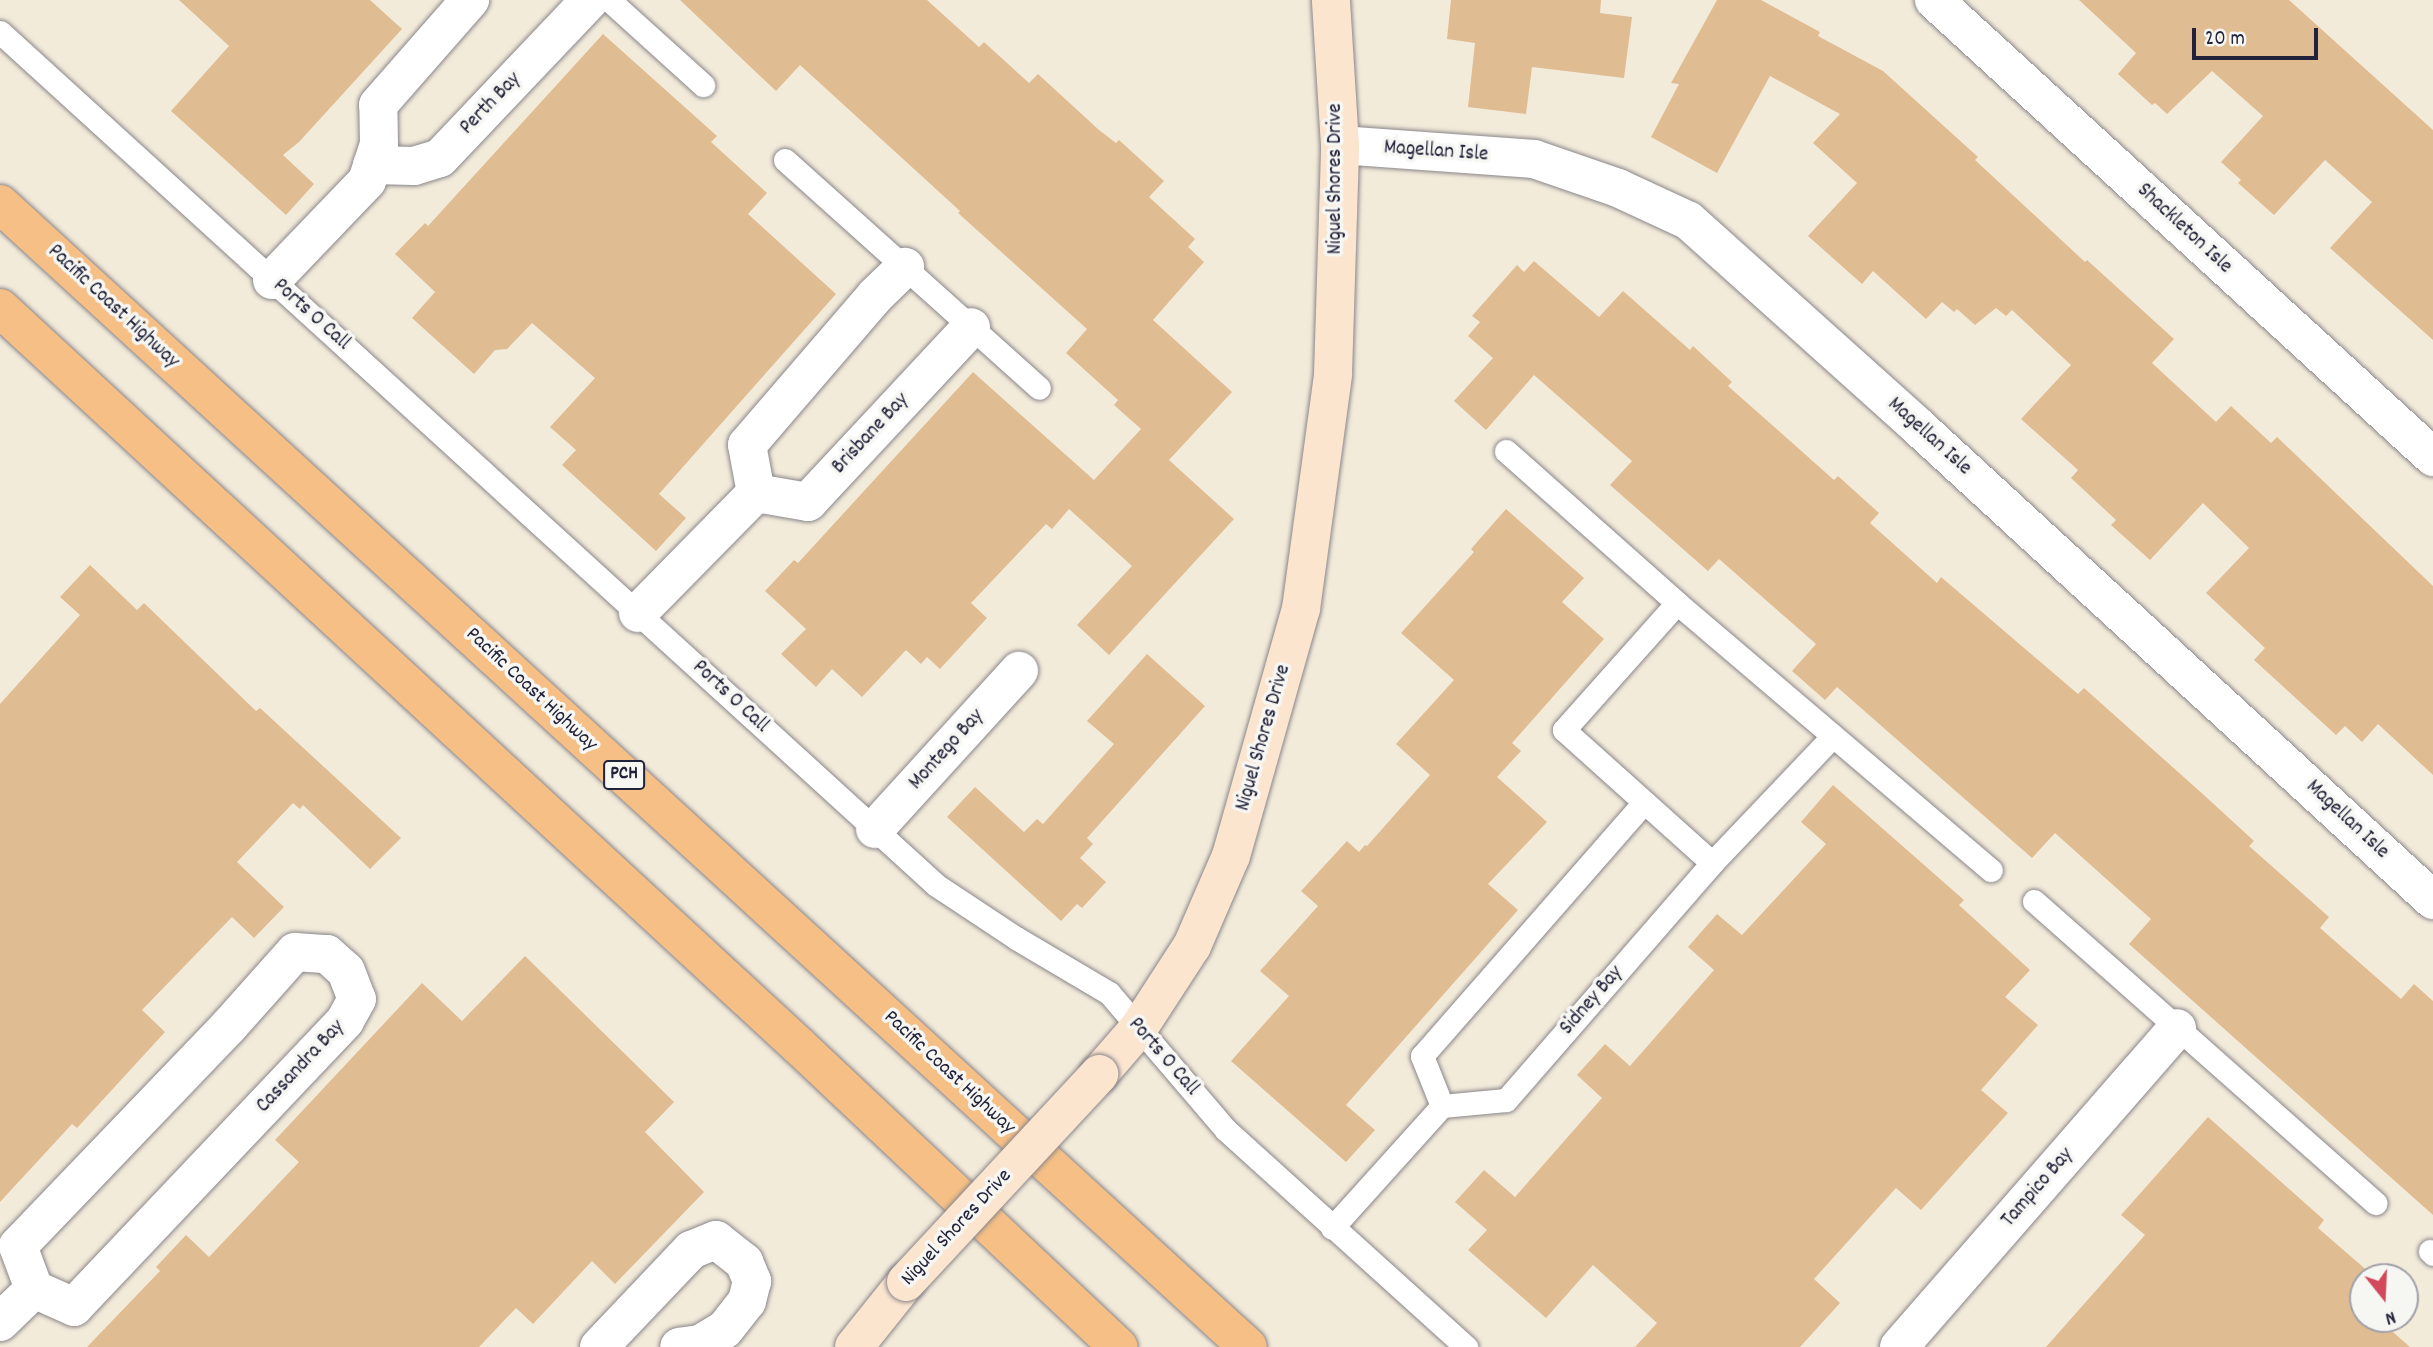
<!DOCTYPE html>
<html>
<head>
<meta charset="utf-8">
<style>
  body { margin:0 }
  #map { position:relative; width:2433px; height:1347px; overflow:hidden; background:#f3ebda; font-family:Dekko,sans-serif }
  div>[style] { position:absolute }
  .building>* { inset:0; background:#e0bc93 }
  .roads { filter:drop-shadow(0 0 2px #8a868a) drop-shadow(0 0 2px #8a868a) }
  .lane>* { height:23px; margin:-11.5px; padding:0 11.5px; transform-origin:11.5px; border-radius:11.5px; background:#fff }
  .street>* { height:38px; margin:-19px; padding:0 19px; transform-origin:19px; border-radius:19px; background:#fff }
  .secondary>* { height:38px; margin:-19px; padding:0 19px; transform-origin:19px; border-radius:19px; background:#fbe5cf }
  .highway>* { height:38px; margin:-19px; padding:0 19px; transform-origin:19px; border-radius:19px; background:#f5bf86 }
  .bridges { filter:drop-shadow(0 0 2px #8a868a) drop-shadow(0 0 2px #8a868a) }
  .secondary-bridge>* { height:38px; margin:-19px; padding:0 19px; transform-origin:19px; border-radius:19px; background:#fbe5cf }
  span { translate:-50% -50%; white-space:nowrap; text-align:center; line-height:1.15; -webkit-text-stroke:7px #f6f6f2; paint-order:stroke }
  .shield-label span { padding:2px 5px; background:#f6f6f2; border:2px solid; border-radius:5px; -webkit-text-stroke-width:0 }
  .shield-label { font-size:19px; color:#22223b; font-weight:700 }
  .street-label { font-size:21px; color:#22223b }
  .north { position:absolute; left:2349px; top:1263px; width:70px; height:70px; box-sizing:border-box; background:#f6f6f2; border:2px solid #a1a1a9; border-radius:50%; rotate:162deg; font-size:19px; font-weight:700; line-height:28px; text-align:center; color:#22223b }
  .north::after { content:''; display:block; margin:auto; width:24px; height:32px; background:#d1495b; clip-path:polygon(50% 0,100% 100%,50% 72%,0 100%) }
  .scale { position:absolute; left:2192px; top:28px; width:126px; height:32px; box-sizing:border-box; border:4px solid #22223b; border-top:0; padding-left:9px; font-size:21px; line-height:24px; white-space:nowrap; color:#22223b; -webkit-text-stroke:5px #f6f6f2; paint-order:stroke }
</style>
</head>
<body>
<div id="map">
  <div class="building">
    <div style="clip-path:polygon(179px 0,370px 0,402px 29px,299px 142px,283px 155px,314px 184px,286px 215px,171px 111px,229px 46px)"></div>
    <div style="clip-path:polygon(680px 0,927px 0,979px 47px,984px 42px,1029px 83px,1038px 74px,1099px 130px,1116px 143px,1119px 140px,1164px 181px,1149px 197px,1195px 239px,1188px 247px,1204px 262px,1153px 320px,1232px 392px,1169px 460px,1234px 519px,1109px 655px,1077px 625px,1132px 566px,1069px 509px,1052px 529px,1046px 524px,971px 603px,987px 618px,940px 669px,927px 657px,921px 664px,906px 650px,862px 697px,832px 669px,816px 687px,781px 654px,806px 629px,765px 591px,794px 560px,798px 563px,973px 372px,1094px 480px,1141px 429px,1114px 405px,1118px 400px,1066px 353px,1087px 329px,958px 213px,960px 211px,800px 65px,776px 91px)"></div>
    <div style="clip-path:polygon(1451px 0,1601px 0,1600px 13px,1632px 17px,1624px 78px,1532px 67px,1526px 114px,1468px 107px,1475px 43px,1447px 39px)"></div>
    <div style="clip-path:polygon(1717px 0,1761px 0,1820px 32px,1818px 36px,1883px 71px,1978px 157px,1975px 160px,2085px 262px,2087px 260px,2174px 339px,2152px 363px,2216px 422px,2231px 406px,2271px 443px,2277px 437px,2433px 586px,2433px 775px,2378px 724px,2362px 742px,2345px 726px,2336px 735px,2254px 660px,2265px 648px,2206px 593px,2249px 548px,2203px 503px,2150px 560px,2111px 525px,2116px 520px,2071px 478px,2078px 470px,2021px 419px,2071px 365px,2012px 310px,2006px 316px,1996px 308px,1975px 325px,1957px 309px,1954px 312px,1942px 302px,1926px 319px,1873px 271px,1862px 284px,1808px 236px,1857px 183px,1813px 143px,1840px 114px,1770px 76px,1717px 173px,1651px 137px,1679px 84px,1671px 83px)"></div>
    <div style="clip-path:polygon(2079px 0,2289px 0,2433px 130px,2433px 340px,2330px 248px,2372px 202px,2325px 160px,2274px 215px,2238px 183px,2241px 180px,2221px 162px,2263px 116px,2212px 71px,2167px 114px,2155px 103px,2152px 105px,2118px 74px,2136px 53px)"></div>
    <div style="clip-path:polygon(603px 34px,717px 136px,711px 142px,767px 193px,748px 214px,836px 294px,659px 494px,686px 518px,656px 551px,562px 465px,576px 450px,550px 427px,595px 378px,532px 323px,507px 349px,495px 350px,474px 374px,412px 318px,435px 292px,395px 254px,425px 223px,428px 226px)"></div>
    <div style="clip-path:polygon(1534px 261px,1599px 317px,1623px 291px,1690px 350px,1693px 346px,1732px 382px,1728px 386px,1834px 480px,1838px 476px,1879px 513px,1870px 523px,1937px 583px,1941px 577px,2078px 694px,2084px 688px,2205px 796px,2254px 841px,2249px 846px,2329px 917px,2320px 928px,2401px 999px,2414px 984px,2433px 1001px,2433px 1215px,2129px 944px,2151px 919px,2055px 833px,2032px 858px,1837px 687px,1825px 700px,1792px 671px,1816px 644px,1719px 559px,1708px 571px,1610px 485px,1632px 461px,1534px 375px,1486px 430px,1454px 401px,1493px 358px,1468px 336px,1480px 322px,1472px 316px,1517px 265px,1524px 272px)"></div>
    <div style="clip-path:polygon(1506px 509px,1584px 578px,1562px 602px,1604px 639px,1512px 743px,1521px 751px,1497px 777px,1547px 822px,1488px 884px,1518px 910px,1346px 1105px,1375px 1130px,1346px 1162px,1231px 1061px,1289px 996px,1260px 971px,1318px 906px,1301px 891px,1347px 841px,1359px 852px,1365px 845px,1367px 846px,1430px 775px,1396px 744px,1454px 680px,1401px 633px,1474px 552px,1471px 549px)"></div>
    <div style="clip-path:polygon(90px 565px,137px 610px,144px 603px,256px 711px,260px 708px,401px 838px,370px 869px,303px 805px,300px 809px,293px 803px,237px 862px,284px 907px,254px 938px,232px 917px,142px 1010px,165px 1032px,77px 1128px,72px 1124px,0 1202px,0 704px,80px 615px,60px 597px)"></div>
    <div style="clip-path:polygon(1147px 654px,1205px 706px,1087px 838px,1093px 844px,1080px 858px,1106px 882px,1082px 908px,1077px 904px,1061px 921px,947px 817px,975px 787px,1024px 832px,1037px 819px,1043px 824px,1114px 744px,1087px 721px)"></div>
    <div style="clip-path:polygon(1833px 785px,1964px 900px,1959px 905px,2030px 970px,2005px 997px,2038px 1025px,1981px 1090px,2008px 1113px,1921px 1210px,1896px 1188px,1814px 1279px,1840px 1303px,1800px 1347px,1635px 1347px,1657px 1323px,1593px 1265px,1546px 1318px,1468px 1250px,1487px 1230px,1455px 1202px,1484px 1170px,1515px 1197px,1602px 1098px,1577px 1075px,1605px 1044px,1630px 1066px,1714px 970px,1688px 947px,1717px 914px,1742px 935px,1826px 844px,1801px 822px)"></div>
    <div style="clip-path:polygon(525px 956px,674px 1102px,645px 1132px,704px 1192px,615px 1284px,592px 1261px,533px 1324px,516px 1308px,479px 1347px,87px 1347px,160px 1271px,156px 1267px,186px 1235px,209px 1257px,299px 1162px,275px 1140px,422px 983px,462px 1021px)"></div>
    <div style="clip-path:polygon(2208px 1117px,2324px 1220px,2318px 1228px,2370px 1273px,2363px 1277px,2351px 1295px,2363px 1306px,2363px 1319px,2378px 1319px,2410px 1347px,2046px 1347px,2145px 1235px,2121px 1215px)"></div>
  </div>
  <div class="roads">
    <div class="lane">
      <div style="left:609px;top:0;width:127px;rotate:42.1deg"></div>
      <div style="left:0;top:32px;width:1266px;rotate:42.34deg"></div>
      <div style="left:936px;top:885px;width:96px;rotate:33.5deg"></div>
      <div style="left:1016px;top:938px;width:108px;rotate:30.6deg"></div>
      <div style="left:1109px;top:993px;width:180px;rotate:49.5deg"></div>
      <div style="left:1226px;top:1130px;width:324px;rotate:42.1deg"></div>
      <div style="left:785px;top:160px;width:341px;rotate:41.9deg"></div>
      <div style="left:1506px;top:451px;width:229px;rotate:41.6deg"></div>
      <div style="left:1677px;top:603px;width:412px;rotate:40.4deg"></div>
      <div style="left:1677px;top:603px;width:170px;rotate:131.7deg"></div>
      <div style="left:1564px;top:730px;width:199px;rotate:41.9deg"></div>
      <div style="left:2034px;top:901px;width:456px;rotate:41.5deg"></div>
      <div style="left:1442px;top:1106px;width:54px;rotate:-111.8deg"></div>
      <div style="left:1422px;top:1056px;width:337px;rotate:-48.8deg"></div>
      <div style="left:1332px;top:1228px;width:164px;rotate:-48deg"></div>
      <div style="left:1442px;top:1106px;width:64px;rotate:-5.4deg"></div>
      <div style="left:1506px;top:1100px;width:314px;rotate:-49deg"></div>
      <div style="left:1712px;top:863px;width:175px;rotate:-46.4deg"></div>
      <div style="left:2430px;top:1251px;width:4px;rotate:45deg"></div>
    </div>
    <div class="street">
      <div style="left:1934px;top:0;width:677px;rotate:42.48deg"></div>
      <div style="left:1340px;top:145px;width:195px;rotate:4.1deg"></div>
      <div style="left:1534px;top:159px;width:89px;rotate:19deg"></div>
      <div style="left:1618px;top:188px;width:78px;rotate:24.9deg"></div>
      <div style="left:1689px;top:221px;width:302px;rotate:41.9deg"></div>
      <div style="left:1914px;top:423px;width:705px;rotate:42.59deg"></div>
      <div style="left:372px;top:165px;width:42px;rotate:1.4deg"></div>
      <div style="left:414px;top:166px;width:27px;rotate:-17deg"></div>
      <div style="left:440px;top:158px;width:218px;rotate:-46.5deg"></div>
      <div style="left:272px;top:280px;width:137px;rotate:-46.2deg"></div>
      <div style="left:367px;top:181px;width:39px;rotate:-72deg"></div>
      <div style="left:379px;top:144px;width:39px;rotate:-91deg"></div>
      <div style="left:378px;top:105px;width:140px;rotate:-48.8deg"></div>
      <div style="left:756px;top:493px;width:53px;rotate:9.8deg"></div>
      <div style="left:808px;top:502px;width:239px;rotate:-47deg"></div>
      <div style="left:756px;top:493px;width:49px;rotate:-100.6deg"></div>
      <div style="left:747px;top:445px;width:196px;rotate:-49.3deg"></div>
      <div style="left:875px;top:296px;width:42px;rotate:-44deg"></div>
      <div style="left:638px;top:613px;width:168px;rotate:-45.5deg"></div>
      <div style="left:875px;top:829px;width:214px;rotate:-47.7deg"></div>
      <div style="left:295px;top:952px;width:32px;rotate:4deg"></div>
      <div style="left:327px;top:954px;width:25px;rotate:42deg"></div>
      <div style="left:346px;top:971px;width:30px;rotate:69deg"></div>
      <div style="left:357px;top:999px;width:25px;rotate:119deg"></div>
      <div style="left:345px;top:1021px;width:394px;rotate:133.5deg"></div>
      <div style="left:74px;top:1307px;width:44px;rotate:-155.8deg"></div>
      <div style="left:34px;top:1289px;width:46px;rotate:-110.4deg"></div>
      <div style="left:18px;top:1246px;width:305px;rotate:-46.2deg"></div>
      <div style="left:229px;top:1026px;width:99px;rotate:-48.3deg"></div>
      <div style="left:0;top:1322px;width:47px;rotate:-44.1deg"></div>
      <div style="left:599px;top:1347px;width:134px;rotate:-46.5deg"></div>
      <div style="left:691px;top:1250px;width:27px;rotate:-22deg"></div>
      <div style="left:716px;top:1240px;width:36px;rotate:38deg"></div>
      <div style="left:744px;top:1262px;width:21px;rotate:67deg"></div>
      <div style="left:752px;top:1281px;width:21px;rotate:104deg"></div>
      <div style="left:747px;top:1301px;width:36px;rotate:128deg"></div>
      <div style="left:725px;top:1329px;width:29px;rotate:149deg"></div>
      <div style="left:700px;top:1344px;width:21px;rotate:172deg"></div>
      <div style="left:1899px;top:1347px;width:423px;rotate:-48.9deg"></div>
    </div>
    <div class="secondary">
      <div style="left:1099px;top:1074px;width:60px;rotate:-49.1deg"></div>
      <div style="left:1138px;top:1029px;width:99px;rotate:-57deg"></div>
      <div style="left:1192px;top:946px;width:98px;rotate:-66.6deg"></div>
      <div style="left:1231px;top:856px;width:257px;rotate:-74.2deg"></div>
      <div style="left:1301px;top:609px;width:237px;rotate:-82.2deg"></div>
      <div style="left:1333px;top:374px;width:229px;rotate:-88.2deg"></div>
      <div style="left:1340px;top:145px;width:145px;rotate:-93.6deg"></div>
      <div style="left:854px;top:1347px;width:83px;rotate:-51.3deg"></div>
    </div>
    <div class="highway">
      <div style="left:0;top:204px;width:1692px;rotate:42.49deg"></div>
      <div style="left:0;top:308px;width:1088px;rotate:42.73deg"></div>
      <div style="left:799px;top:1046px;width:439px;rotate:43.3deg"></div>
    </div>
  </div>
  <div class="bridges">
    <div class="secondary-bridge">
      <div style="left:906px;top:1282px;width:284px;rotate:-47.1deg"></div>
    </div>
  </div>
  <div class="shield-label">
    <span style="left:624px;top:775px">PCH</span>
  </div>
  <div class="street-label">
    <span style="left:491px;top:104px;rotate:-46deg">Perth Bay</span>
    <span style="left:1436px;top:152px;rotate:4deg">Magellan Isle</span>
    <span style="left:1336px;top:179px;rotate:-90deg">Niguel Shores Drive</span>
    <span style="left:2184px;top:229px;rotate:43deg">Shackleton Isle</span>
    <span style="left:113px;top:307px;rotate:43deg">Pacific Coast Highway</span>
    <span style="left:311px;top:315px;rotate:42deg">Ports O Call</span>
    <span style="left:871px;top:434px;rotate:-47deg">Brisbane Bay</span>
    <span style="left:1929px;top:437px;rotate:42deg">Magellan Isle</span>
    <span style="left:531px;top:690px;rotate:43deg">Pacific Coast Highway</span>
    <span style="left:730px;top:697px;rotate:43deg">Ports O Call</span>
    <span style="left:1264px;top:738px;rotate:-74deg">Niguel Shores Drive</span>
    <span style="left:947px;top:750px;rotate:-48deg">Montego Bay</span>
    <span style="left:2347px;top:820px;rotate:43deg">Magellan Isle</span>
    <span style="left:1592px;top:1001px;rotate:-49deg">Sidney Bay</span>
    <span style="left:1163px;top:1057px;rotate:49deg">Ports O Call</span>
    <span style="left:301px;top:1067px;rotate:-47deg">Cassandra Bay</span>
    <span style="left:949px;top:1073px;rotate:43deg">Pacific Coast Highway</span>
    <span style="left:2038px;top:1188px;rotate:-49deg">Tampico Bay</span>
    <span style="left:957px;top:1228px;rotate:-47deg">Niguel Shores Drive</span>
  </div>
  <div class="north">N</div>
  <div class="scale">20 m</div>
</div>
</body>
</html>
